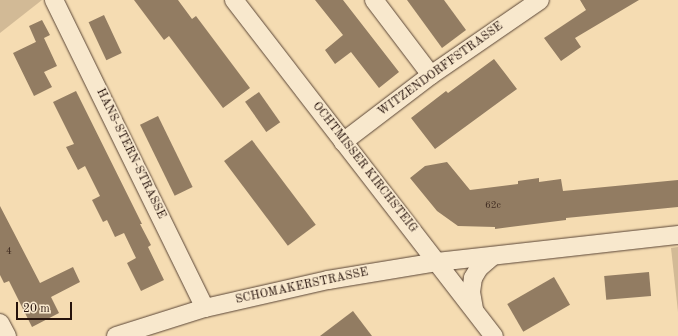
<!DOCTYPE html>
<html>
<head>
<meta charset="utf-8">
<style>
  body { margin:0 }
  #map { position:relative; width:678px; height:336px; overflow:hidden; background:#f5dcb2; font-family:"Old Standard TT",serif }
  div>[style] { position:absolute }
  .green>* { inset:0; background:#d2ba96 }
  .building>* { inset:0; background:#927c62; transform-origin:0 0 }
  .roads { filter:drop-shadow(0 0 1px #5a4536) drop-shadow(0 0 1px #5a4536) }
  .minor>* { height:18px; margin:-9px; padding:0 9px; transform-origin:9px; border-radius:9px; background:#f8e8cd }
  span { translate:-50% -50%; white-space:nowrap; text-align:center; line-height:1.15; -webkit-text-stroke:3px #f8e8cd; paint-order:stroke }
  .number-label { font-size:10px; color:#412d22 }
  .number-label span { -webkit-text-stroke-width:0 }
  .street-label { font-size:12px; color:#26130c }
  .scale { position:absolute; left:16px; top:302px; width:56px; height:18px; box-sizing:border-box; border:2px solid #26130c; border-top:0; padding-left:5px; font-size:12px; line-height:14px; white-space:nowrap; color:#26130c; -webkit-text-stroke:3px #f8e8cd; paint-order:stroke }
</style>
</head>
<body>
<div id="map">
  <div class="green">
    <div style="clip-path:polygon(0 0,42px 0,0 33px)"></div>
    <div style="clip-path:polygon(678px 247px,678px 312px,671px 248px)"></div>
  </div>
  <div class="building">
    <div style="clip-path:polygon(134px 0,178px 0,192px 19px,196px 16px,250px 88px,223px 108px,169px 36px,164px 40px)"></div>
    <div style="clip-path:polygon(315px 0,343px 0,399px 72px,379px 88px,351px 52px,335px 64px,325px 50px,343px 35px)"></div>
    <div style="clip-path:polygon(407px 0,444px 0,466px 30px,442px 48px)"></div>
    <div style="clip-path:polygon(580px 0,639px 0,575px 38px,581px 47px,561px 61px,544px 38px,586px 10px)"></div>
    <div style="left:104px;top:15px;width:42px;height:17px;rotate:65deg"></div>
    <div style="clip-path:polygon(42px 20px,50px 35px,44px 38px,57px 66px,44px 72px,52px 87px,34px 96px,13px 53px,42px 39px,36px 42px,29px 26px)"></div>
    <div style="clip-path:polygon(494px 59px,517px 89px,435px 149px,411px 118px,446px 91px,448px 93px)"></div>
    <div style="clip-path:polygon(76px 91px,142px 224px,140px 224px,151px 245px,148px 247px,164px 280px,141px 291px,127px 263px,136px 258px,124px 233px,115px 237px,107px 220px,103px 222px,92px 200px,100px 196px,85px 166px,78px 170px,66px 147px,74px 144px,53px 102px)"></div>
    <div style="left:259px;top:92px;width:37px;height:17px;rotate:55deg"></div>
    <div style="left:158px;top:116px;width:79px;height:20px;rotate:64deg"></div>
    <div style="left:252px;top:140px;width:106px;height:35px;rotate:53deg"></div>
    <div style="clip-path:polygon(447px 162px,470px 190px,518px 184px,518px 181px,539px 178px,539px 182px,561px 179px,563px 191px,678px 180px,678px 207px,566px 218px,566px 220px,495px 229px,495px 227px,458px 226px,437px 211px,410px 178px,425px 166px)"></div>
    <div style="clip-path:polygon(0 206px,40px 283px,73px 267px,80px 282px,51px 297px,59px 313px,32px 327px,9px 281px,4px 283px,0 275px)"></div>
    <div style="left:649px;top:272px;width:24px;height:45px;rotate:85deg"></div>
    <div style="left:554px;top:277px;width:32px;height:54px;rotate:60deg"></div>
    <div style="clip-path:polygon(353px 311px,372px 336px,320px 336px)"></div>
  </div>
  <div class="roads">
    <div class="minor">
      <div style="left:54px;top:0;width:343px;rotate:63.9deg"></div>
      <div style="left:234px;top:0;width:425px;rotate:52.3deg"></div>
      <div style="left:374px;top:0;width:94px;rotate:52.8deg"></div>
      <div style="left:343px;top:142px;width:111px;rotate:-37.3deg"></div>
      <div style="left:431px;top:75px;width:132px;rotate:-34.5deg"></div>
      <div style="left:474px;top:309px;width:17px;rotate:-100deg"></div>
      <div style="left:471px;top:292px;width:14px;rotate:-82deg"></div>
      <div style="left:473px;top:278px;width:12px;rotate:-59deg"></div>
      <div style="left:479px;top:268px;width:18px;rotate:-41deg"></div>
      <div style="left:0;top:323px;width:15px;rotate:62deg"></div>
      <div style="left:116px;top:336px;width:93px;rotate:-17.5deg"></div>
      <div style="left:205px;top:308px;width:126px;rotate:-12.8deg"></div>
      <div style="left:328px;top:280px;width:110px;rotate:-9.4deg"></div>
      <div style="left:437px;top:262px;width:243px;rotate:-6.4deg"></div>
    </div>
  </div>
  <div class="number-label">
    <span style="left:493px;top:206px">62c</span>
    <span style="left:9px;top:252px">4</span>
  </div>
  <div class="street-label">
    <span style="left:441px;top:70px;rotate:-36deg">WITZENDORFFSTRASSE</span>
    <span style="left:130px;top:154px;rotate:64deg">HANS-STERN-STRASSE</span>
    <span style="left:364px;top:168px;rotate:52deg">OCHTMISSER KIRCHSTEIG</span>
    <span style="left:302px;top:287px;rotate:-12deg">SCHOMAKERSTRASSE</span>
  </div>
  <div class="scale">20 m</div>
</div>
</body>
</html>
